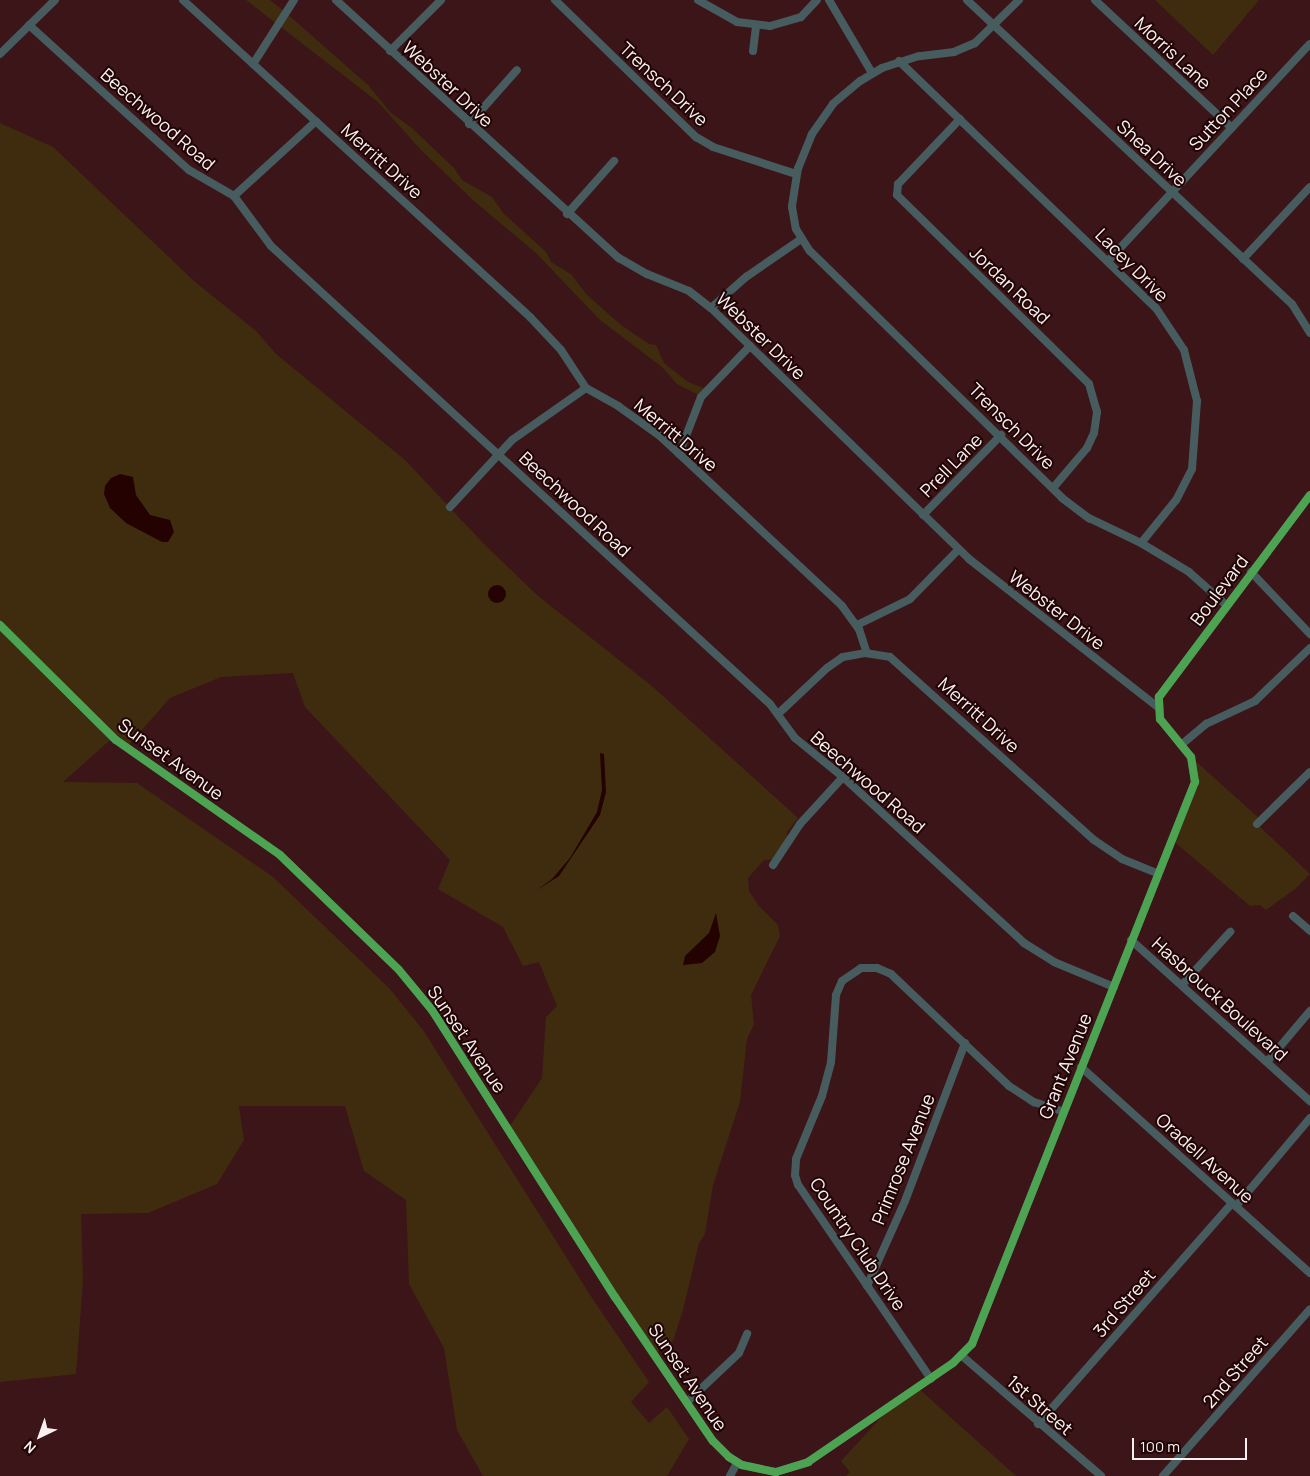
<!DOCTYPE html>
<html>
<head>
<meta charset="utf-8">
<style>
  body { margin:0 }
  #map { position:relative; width:1310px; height:1476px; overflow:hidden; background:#3c1518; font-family:Manrope,sans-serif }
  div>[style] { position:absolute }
  .green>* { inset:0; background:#3f2c0e }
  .water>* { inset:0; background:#240202 }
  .round { border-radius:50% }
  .minor>* { height:8px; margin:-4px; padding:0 4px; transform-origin:4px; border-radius:4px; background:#475c5e }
  .cycleway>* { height:8px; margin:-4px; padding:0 4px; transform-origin:4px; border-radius:4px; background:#4ca352 }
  span { translate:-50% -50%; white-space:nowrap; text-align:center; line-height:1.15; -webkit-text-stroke:4px #200505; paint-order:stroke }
  .street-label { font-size:18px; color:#f9f0ef }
  .north { position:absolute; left:15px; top:1411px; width:50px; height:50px; -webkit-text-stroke:4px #200505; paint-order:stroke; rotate:222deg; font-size:14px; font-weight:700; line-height:20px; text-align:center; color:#f9f0ef }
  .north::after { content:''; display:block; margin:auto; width:18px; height:22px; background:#f9f0ef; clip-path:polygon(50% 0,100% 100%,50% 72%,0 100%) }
  .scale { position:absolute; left:1132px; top:1438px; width:115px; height:22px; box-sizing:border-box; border:2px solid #f9f0ef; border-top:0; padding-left:6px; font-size:15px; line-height:18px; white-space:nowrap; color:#f9f0ef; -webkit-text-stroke:4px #200505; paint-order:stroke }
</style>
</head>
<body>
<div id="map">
  <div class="green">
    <div style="clip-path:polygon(246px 0,270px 0,285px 12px,369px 86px,390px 112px,413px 129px,454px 168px,462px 180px,492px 197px,504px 214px,546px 252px,551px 262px,571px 274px,587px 295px,621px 325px,649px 344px,656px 345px,664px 363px,688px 382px,706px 389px,699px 400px,697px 394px,677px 384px,662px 367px,600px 320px,536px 253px,474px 201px,421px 150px,378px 102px)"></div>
    <div style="clip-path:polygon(1155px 0,1259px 0,1213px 55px)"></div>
    <div style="clip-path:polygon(0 123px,53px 147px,194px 281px,256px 331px,276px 354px,405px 460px,484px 544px,537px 595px,653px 687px,798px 818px,787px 832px,786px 845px,777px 859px,764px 860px,748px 878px,749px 891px,758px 905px,778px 925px,780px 936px,751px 995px,754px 1024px,747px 1039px,740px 1102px,713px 1185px,705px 1234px,699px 1243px,683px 1310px,673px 1341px,654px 1354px,508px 1129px,542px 1078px,546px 1017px,557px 1006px,539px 962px,523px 966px,503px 927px,438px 889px,450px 860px,305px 707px,293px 673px,221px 677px,170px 698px,126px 748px,116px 740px,109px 741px,63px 782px,137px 783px,273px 877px,389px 988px,423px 1030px,592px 1298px,649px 1382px,631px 1402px,649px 1423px,667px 1407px,689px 1439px,667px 1476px,483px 1476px,457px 1430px,444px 1348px,409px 1284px,406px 1200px,364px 1171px,345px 1106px,239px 1106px,244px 1140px,217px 1184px,148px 1213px,81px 1214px,83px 1280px,76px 1374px,0 1382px)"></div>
    <div style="clip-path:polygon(1191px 757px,1261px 820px,1257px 824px,1310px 874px,1295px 889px,1266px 910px,1260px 905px,1250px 906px,1171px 839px,1192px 790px)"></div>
    <div style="clip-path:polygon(918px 1388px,1016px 1476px,846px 1476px,850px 1472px,841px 1461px,888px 1410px)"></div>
  </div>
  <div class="water">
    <div style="clip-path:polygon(120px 474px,133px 477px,136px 495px,150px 515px,170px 520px,174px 532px,168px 542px,162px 542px,126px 523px,110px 508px,104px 494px,105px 486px,111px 478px)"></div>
    <div class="round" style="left:488px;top:585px;width:18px;height:18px"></div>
    <div style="clip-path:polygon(600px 753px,604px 754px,606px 792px,600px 815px,559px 876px,537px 890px,552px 879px,570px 858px,597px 812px,602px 790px)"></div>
    <div style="clip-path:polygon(716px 913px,720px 936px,715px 952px,702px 963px,683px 965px,685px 956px,709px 933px)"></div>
  </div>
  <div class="minor">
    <div style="left:183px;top:0;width:470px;rotate:42.4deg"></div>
    <div style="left:530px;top:317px;width:45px;rotate:46.8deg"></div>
    <div style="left:561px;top:350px;width:45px;rotate:56.7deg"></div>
    <div style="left:586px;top:388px;width:37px;rotate:29deg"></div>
    <div style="left:618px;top:406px;width:52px;rotate:35.5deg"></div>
    <div style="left:660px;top:436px;width:249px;rotate:43deg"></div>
    <div style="left:842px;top:606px;width:29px;rotate:54deg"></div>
    <div style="left:859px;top:629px;width:25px;rotate:72deg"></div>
    <div style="left:336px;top:0;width:383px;rotate:42.4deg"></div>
    <div style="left:619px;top:258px;width:32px;rotate:30deg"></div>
    <div style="left:647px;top:274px;width:45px;rotate:22deg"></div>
    <div style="left:689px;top:291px;width:28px;rotate:38deg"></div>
    <div style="left:711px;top:308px;width:360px;rotate:44.2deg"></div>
    <div style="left:969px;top:559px;width:240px;rotate:38.1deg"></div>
    <div style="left:555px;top:0;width:197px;rotate:44.2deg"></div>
    <div style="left:696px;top:137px;width:20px;rotate:30deg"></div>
    <div style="left:713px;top:147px;width:87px;rotate:18deg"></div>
    <div style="left:698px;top:0;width:45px;rotate:29.4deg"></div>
    <div style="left:737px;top:22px;width:33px;rotate:7deg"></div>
    <div style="left:770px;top:26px;width:32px;rotate:-16deg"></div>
    <div style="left:801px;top:17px;width:23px;rotate:-47deg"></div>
    <div style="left:829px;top:0;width:85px;rotate:59.5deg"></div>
    <div style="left:967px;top:0;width:445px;rotate:43.1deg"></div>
    <div style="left:1292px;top:304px;width:34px;rotate:58deg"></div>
    <div style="left:1019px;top:0;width:62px;rotate:135.7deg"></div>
    <div style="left:975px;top:43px;width:23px;rotate:157deg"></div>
    <div style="left:954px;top:52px;width:35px;rotate:173deg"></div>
    <div style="left:919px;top:56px;width:39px;rotate:162deg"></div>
    <div style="left:882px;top:68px;width:26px;rotate:149deg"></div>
    <div style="left:860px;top:81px;width:35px;rotate:140deg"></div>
    <div style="left:833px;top:104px;width:37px;rotate:125deg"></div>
    <div style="left:812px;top:134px;width:37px;rotate:112deg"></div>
    <div style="left:798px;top:168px;width:39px;rotate:99deg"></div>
    <div style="left:792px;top:207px;width:22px;rotate:80deg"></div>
    <div style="left:796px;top:229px;width:26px;rotate:58deg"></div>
    <div style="left:810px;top:251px;width:353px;rotate:44.4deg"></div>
    <div style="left:1062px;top:498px;width:34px;rotate:37deg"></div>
    <div style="left:1089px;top:518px;width:58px;rotate:25.7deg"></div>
    <div style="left:1141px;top:543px;width:56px;rotate:31.1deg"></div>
    <div style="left:1189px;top:572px;width:50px;rotate:41.7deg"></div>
    <div style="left:1095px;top:0;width:187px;rotate:43.1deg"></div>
    <div style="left:29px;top:25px;width:216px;rotate:42.2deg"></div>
    <div style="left:189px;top:170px;width:52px;rotate:30deg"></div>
    <div style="left:234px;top:196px;width:62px;rotate:53.5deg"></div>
    <div style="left:271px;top:246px;width:677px;rotate:42.55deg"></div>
    <div style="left:770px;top:704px;width:42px;rotate:53.7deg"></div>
    <div style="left:795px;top:738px;width:62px;rotate:39.1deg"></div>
    <div style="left:843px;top:777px;width:246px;rotate:42.5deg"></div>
    <div style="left:1024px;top:943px;width:36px;rotate:32deg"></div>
    <div style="left:1054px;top:962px;width:65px;rotate:22.6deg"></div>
    <div style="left:390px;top:51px;width:72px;rotate:-45deg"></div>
    <div style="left:753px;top:51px;width:26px;rotate:-83deg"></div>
    <div style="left:0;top:54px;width:77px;rotate:-44.5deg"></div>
    <div style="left:899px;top:61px;width:356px;rotate:43.9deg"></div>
    <div style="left:1156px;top:308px;width:50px;rotate:56.3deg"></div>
    <div style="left:1184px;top:350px;width:53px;rotate:75.7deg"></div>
    <div style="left:1197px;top:401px;width:68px;rotate:94.2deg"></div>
    <div style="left:1192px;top:469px;width:35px;rotate:117deg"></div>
    <div style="left:1176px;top:500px;width:55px;rotate:129.1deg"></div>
    <div style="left:253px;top:64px;width:76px;rotate:-57.4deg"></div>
    <div style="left:960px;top:119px;width:90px;rotate:133.6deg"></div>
    <div style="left:898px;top:184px;width:11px;rotate:95deg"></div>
    <div style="left:897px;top:195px;width:269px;rotate:44.5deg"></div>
    <div style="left:1089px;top:384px;width:29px;rotate:74deg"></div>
    <div style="left:1097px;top:412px;width:21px;rotate:98deg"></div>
    <div style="left:1094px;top:433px;width:17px;rotate:115deg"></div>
    <div style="left:1087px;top:448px;width:52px;rotate:130.4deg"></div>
    <div style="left:469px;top:124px;width:72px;rotate:-48.4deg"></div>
    <div style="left:234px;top:196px;width:111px;rotate:-42.4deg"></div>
    <div style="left:567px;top:214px;width:71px;rotate:-48.4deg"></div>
    <div style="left:1243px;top:259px;width:98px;rotate:-47.1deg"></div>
    <div style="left:1108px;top:261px;width:296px;rotate:-47.1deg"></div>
    <div style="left:711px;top:308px;width:47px;rotate:-41.5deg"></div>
    <div style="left:746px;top:277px;width:67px;rotate:-34.6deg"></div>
    <div style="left:679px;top:454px;width:61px;rotate:-68.9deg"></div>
    <div style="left:701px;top:397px;width:71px;rotate:-46.1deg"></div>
    <div style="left:450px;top:507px;width:91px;rotate:-47.2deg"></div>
    <div style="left:512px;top:440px;width:90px;rotate:-35.1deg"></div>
    <div style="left:923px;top:515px;width:112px;rotate:-45.7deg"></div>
    <div style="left:1251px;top:572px;width:86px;rotate:46.4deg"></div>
    <div style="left:0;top:625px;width:163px;rotate:44.8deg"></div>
    <div style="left:116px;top:740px;width:200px;rotate:35deg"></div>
    <div style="left:280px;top:855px;width:165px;rotate:44deg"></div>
    <div style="left:399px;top:970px;width:52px;rotate:50.5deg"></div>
    <div style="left:432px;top:1010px;width:340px;rotate:57.5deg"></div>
    <div style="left:615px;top:1297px;width:174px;rotate:55.8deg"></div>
    <div style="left:713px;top:1441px;width:23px;rotate:45deg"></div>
    <div style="left:729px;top:1457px;width:15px;rotate:32deg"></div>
    <div style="left:742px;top:1465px;width:35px;rotate:12deg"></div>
    <div style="left:776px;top:1472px;width:34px;rotate:-17deg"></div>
    <div style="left:808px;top:1462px;width:176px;rotate:-34.3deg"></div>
    <div style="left:953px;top:1363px;width:27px;rotate:-45deg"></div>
    <div style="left:972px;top:1344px;width:605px;rotate:-68.36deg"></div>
    <div style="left:1195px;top:782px;width:25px;rotate:-99deg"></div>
    <div style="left:1191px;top:757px;width:49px;rotate:-129.2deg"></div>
    <div style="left:1160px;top:719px;width:22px;rotate:-93deg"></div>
    <div style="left:1159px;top:697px;width:252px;rotate:-53.2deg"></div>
    <div style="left:857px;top:625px;width:59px;rotate:-26.1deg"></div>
    <div style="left:910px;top:599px;width:69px;rotate:-45.6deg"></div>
    <div style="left:778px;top:714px;width:67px;rotate:-43.2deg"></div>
    <div style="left:827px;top:668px;width:19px;rotate:-35deg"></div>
    <div style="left:843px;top:657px;width:22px;rotate:-10deg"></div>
    <div style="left:865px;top:653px;width:25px;rotate:9deg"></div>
    <div style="left:890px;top:657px;width:274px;rotate:41.9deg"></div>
    <div style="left:1094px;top:840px;width:34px;rotate:34deg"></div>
    <div style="left:1122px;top:859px;width:37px;rotate:22deg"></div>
    <div style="left:1181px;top:745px;width:33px;rotate:-40deg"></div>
    <div style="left:1206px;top:724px;width:54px;rotate:-25.1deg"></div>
    <div style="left:1255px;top:701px;width:76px;rotate:-43.9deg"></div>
    <div style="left:1257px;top:824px;width:74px;rotate:-44.5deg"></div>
    <div style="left:773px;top:865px;width:49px;rotate:-56.6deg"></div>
    <div style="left:800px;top:824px;width:64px;rotate:-47.5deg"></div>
    <div style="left:1293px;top:916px;width:23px;rotate:41deg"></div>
    <div style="left:1131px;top:940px;width:241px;rotate:42deg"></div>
    <div style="left:1182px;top:985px;width:72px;rotate:-47.8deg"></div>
    <div style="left:1267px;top:1062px;width:67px;rotate:-49.9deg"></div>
    <div style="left:1081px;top:1067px;width:308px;rotate:42deg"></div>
    <div style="left:1236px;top:1206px;width:115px;rotate:-49.9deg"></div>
    <div style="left:867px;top:1286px;width:93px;rotate:-65.9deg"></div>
    <div style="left:905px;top:1201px;width:169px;rotate:-69.2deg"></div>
    <div style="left:961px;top:1355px;width:185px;rotate:40.8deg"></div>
    <div style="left:931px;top:1379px;width:235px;rotate:-124.4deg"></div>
    <div style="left:798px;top:1185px;width:10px;rotate:-107deg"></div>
    <div style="left:795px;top:1175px;width:16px;rotate:-86deg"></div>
    <div style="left:796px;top:1159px;width:68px;rotate:-67.6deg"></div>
    <div style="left:822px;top:1096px;width:35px;rotate:-75deg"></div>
    <div style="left:831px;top:1062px;width:67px;rotate:-85.7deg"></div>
    <div style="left:836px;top:995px;width:15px;rotate:-67deg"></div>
    <div style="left:842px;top:981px;width:23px;rotate:-34deg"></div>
    <div style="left:861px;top:968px;width:16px"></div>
    <div style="left:877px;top:968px;width:15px;rotate:23deg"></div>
    <div style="left:891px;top:974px;width:163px;rotate:43.5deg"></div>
    <div style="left:1009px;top:1086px;width:30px;rotate:33deg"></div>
    <div style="left:1034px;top:1102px;width:29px;rotate:18deg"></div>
    <div style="left:687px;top:1402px;width:71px;rotate:-43.3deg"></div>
    <div style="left:739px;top:1353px;width:21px;rotate:-67deg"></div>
    <div style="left:1038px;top:1424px;width:294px;rotate:-48.7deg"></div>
    <div style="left:730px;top:1476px;width:15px;rotate:-62deg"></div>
    <div style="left:1163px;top:1476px;width:222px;rotate:-48.6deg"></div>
  </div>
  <div class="cycleway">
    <div style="left:0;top:625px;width:163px;rotate:44.8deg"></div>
    <div style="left:116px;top:740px;width:200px;rotate:35deg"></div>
    <div style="left:280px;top:855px;width:165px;rotate:44deg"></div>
    <div style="left:399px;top:970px;width:52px;rotate:50.5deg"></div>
    <div style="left:432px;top:1010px;width:340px;rotate:57.5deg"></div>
    <div style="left:615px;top:1297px;width:174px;rotate:55.8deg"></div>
    <div style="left:713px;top:1441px;width:23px;rotate:45deg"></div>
    <div style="left:729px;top:1457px;width:15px;rotate:32deg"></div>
    <div style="left:742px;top:1465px;width:35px;rotate:12deg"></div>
    <div style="left:776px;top:1472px;width:34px;rotate:-17deg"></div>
    <div style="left:808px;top:1462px;width:176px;rotate:-34.3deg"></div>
    <div style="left:953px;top:1363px;width:27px;rotate:-45deg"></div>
    <div style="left:972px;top:1344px;width:605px;rotate:-68.36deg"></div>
    <div style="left:1195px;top:782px;width:25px;rotate:-99deg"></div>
    <div style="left:1191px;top:757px;width:49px;rotate:-129.2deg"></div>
    <div style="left:1160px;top:719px;width:22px;rotate:-93deg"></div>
    <div style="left:1159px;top:697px;width:252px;rotate:-53.2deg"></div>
  </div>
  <div class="street-label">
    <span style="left:1173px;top:53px;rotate:43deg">Morris Lane</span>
    <span style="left:448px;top:84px;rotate:43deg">Webster Drive</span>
    <span style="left:664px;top:84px;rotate:43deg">Trensch Drive</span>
    <span style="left:1228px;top:109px;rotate:-47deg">Sutton Place</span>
    <span style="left:158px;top:119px;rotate:41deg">Beechwood Road</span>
    <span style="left:1152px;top:153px;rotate:43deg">Shea Drive</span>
    <span style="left:382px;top:161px;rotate:42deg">Merritt Drive</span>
    <span style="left:1132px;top:265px;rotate:45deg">Lacey Drive</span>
    <span style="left:1010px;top:285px;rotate:44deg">Jordan Road</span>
    <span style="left:761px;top:336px;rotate:44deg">Webster Drive</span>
    <span style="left:1012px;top:426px;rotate:45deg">Trensch Drive</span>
    <span style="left:676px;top:435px;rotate:40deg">Merritt Drive</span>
    <span style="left:951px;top:465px;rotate:-46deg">Prell Lane</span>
    <span style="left:575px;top:504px;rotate:43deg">Beechwood Road</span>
    <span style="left:1219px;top:590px;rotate:-53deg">Boulevard</span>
    <span style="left:1057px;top:610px;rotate:38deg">Webster Drive</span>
    <span style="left:979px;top:715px;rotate:42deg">Merritt Drive</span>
    <span style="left:171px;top:759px;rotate:36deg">Sunset Avenue</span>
    <span style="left:868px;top:782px;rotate:41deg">Beechwood Road</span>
    <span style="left:1220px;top:999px;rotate:42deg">Hasbrouck Boulevard</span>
    <span style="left:467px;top:1039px;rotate:56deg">Sunset Avenue</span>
    <span style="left:1065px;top:1066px;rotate:-68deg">Grant Avenue</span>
    <span style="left:1205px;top:1158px;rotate:42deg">Oradell Avenue</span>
    <span style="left:903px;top:1159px;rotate:-68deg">Primrose Avenue</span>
    <span style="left:858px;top:1244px;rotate:56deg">Country Club Drive</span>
    <span style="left:1124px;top:1303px;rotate:-49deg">3rd Street</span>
    <span style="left:1235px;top:1372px;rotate:-49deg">2nd Street</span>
    <span style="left:688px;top:1377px;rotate:56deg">Sunset Avenue</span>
    <span style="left:1040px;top:1405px;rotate:41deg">1st Street</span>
  </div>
  <div class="north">N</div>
  <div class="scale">100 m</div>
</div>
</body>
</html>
